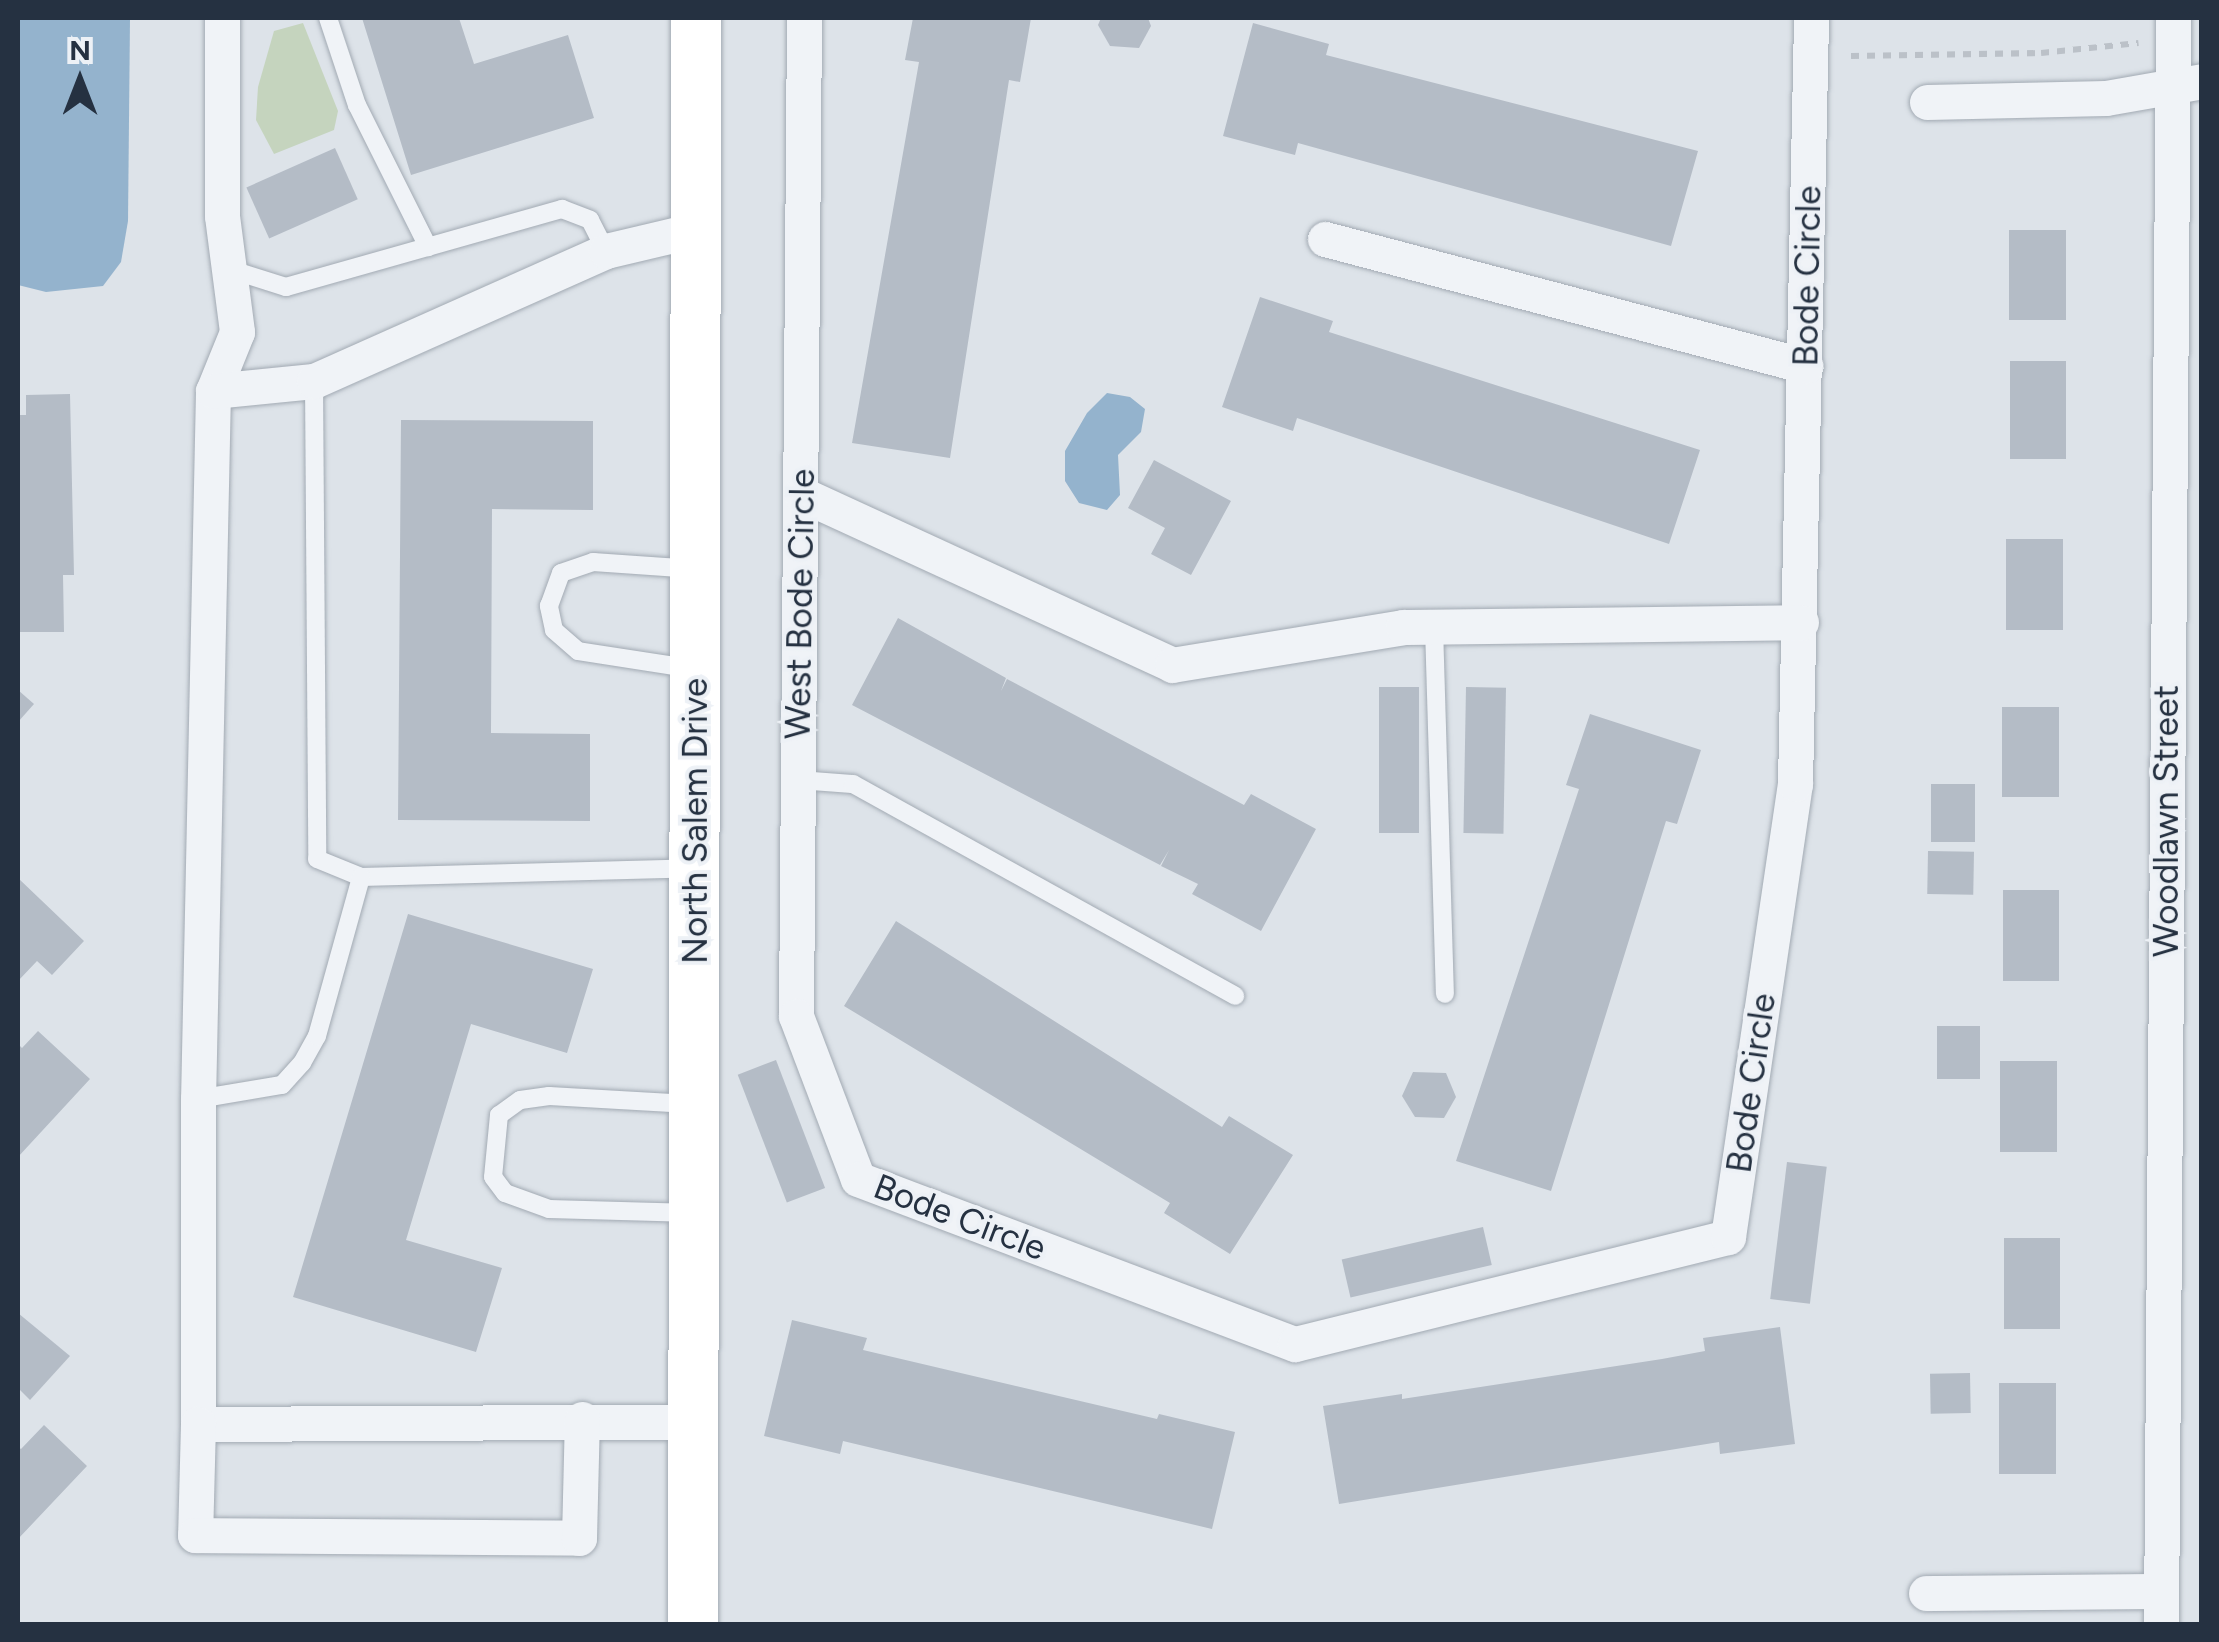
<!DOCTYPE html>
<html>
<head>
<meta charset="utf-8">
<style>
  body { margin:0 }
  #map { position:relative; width:2219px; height:1642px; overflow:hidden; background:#dde3e9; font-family:Figtree,sans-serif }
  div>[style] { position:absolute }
  .green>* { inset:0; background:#c5d4be }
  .water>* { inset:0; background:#94b3cd }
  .building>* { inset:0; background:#b4bcc6; transform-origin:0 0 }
  .path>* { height:6px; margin-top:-3px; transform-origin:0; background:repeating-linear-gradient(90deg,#bbc1c8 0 8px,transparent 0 16px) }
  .roads { filter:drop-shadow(0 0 2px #a2aab3) drop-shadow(0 0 2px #a2aab3) }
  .lane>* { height:18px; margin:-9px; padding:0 9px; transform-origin:9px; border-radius:9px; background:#f0f3f7 }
  .street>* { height:35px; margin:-17.5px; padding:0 17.5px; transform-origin:17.5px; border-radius:17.5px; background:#f0f3f7 }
  .secondary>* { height:50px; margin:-25px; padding:0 25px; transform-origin:25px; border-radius:25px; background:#fff }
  span { translate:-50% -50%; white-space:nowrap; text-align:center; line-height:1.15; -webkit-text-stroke:8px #edf1f6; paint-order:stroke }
  .street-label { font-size:35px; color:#253141 }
  .frame { position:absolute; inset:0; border:20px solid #253141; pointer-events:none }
  .north { position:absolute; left:30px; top:30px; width:100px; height:100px; -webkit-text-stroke:8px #edf1f6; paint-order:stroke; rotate:0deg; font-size:28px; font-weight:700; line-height:40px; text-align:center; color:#253141 }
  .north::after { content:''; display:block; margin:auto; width:35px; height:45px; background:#253141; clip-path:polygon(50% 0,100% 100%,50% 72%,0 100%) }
</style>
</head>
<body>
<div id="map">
  <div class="green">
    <div style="clip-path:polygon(303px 23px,338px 111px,334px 130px,274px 154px,256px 120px,258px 87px,274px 31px)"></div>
  </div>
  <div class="water">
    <div style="clip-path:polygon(18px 18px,130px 18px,128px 221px,121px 262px,103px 286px,46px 292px,18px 285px)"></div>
    <div style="clip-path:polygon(1107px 393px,1130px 397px,1145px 409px,1141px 432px,1118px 455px,1120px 495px,1107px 510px,1079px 503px,1065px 481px,1065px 451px,1087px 413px)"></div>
  </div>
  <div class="building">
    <div style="clip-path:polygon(362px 18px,459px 18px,474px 64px,568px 35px,594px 118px,411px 175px)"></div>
    <div style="clip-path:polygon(913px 18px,1031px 18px,1020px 82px,1009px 80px,950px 458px,852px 443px,919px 62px,905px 60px)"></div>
    <div style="clip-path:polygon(1101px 18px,1148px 18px,1151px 26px,1139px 48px,1110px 46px,1098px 25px)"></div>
    <div style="clip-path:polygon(1253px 23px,1329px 44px,1326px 55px,1698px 151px,1671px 246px,1298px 143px,1295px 155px,1223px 136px)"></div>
    <div style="left:335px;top:148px;width:56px;height:97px;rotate:66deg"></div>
    <div style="left:2009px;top:230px;width:57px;height:90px"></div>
    <div style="clip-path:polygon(1260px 297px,1333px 321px,1329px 332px,1700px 450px,1669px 544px,1297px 418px,1293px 431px,1222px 407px)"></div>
    <div style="left:2010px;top:361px;width:56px;height:98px"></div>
    <div style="clip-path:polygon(70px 394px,74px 575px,63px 575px,64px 632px,18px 632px,18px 415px,26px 415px,26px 395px)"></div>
    <div style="clip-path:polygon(401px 420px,593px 421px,593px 510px,492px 509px,491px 733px,590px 734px,590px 821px,398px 820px)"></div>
    <div style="clip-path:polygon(1154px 460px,1231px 501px,1191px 575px,1151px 554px,1165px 528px,1128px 508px)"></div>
    <div style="left:2063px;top:539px;width:91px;height:57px;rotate:90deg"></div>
    <div style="clip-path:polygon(898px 618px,1006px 678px,1001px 691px,1007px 679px,1244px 805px,1251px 794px,1316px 829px,1261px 931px,1192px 894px,1198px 884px,1161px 866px,1169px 850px,1160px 865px,852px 705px)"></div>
    <div style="left:1379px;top:687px;width:40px;height:146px"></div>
    <div style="left:1466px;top:687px;width:40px;height:146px;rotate:1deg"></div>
    <div style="clip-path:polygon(18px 690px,34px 704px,18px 722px)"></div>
    <div style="left:2002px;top:707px;width:57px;height:90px"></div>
    <div style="clip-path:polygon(1590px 714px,1701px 750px,1677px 824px,1666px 821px,1551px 1191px,1456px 1161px,1579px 789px,1566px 785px)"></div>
    <div style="left:1931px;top:784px;width:44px;height:58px"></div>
    <div style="left:1928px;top:851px;width:46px;height:43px;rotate:1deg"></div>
    <div style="clip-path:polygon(18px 878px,84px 941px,52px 975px,37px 961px,18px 981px)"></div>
    <div style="left:2059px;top:890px;width:91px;height:56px;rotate:90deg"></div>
    <div style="clip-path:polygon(408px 914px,593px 969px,567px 1053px,471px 1024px,406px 1240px,502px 1268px,476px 1352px,293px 1297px)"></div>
    <div style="clip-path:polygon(896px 921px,1222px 1127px,1229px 1116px,1293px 1155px,1230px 1254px,1164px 1213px,1170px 1203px,844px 1006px)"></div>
    <div style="left:1937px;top:1026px;width:43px;height:53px"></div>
    <div style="clip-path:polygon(38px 1031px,90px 1079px,18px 1157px,18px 1044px,22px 1048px)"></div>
    <div style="left:776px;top:1060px;width:137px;height:41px;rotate:69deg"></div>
    <div style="left:2000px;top:1061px;width:57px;height:91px"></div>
    <div style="clip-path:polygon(1413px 1072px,1446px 1073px,1456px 1097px,1444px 1118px,1415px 1117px,1402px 1096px)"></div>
    <div style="left:1787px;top:1162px;width:40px;height:138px;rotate:7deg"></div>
    <div style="left:1483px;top:1227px;width:39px;height:145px;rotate:77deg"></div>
    <div style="left:2060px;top:1238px;width:91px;height:56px;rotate:90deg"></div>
    <div style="clip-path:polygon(18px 1313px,70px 1356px,30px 1400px,18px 1388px)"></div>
    <div style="clip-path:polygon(792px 1320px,867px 1338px,863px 1350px,1157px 1419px,1159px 1414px,1235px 1432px,1212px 1529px,843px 1441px,840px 1454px,764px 1436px)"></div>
    <div style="clip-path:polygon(1780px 1327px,1795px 1444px,1720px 1454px,1719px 1442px,1339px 1504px,1323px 1406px,1402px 1394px,1402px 1399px,1662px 1359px,1705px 1351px,1703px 1338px)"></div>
    <div style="left:1970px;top:1373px;width:40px;height:40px;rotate:89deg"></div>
    <div style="left:1999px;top:1383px;width:57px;height:91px"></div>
    <div style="clip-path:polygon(44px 1425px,87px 1466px,18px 1539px,18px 1447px,21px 1449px)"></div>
  </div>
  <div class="path">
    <div style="left:1851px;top:56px;width:190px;rotate:-0.9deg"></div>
    <div style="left:2041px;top:53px;width:98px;rotate:-5.9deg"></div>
  </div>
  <div class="roads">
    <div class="lane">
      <div style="left:328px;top:18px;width:92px;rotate:71.6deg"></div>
      <div style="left:357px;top:105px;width:159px;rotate:63.4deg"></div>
      <div style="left:229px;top:269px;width:60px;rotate:17.5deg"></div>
      <div style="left:286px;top:287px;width:287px;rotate:-15.8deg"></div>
      <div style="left:562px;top:209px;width:30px;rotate:21deg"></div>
      <div style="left:590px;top:220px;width:35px;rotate:63deg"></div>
      <div style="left:314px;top:381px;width:478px;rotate:89.6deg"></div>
      <div style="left:317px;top:859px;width:48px;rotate:22.2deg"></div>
      <div style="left:361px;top:877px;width:333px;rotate:-1.5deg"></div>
      <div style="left:1434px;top:627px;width:367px;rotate:88.3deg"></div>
      <div style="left:694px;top:669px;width:117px;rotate:-171.2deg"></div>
      <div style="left:578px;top:651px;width:32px;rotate:-139deg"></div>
      <div style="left:554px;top:630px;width:25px;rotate:-102deg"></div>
      <div style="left:549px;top:606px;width:35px;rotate:-70deg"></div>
      <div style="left:561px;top:573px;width:34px;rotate:-19deg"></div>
      <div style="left:593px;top:562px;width:101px;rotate:4deg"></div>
      <div style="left:798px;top:780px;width:55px;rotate:4.2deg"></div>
      <div style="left:853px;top:784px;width:437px;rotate:29deg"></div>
      <div style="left:198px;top:1099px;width:85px;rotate:-9.5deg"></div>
      <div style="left:282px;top:1085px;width:30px;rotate:-48deg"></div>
      <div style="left:302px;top:1063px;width:31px;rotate:-61deg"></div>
      <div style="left:317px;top:1036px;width:165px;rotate:-74.5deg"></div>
      <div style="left:689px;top:1104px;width:140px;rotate:-176.7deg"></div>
      <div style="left:549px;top:1096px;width:29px;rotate:172deg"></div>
      <div style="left:520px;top:1100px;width:26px;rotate:144deg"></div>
      <div style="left:499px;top:1115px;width:62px;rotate:95.5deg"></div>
      <div style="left:493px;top:1177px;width:20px;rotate:53deg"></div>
      <div style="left:505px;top:1193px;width:47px;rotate:20deg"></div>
      <div style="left:549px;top:1209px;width:144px;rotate:1.6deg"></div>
    </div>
    <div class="street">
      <div style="left:222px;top:18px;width:198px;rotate:90deg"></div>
      <div style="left:222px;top:216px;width:117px;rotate:82.6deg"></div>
      <div style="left:237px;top:332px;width:64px;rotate:112.1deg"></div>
      <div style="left:213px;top:391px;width:708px;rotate:91.21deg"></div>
      <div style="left:198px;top:1099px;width:325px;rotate:90deg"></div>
      <div style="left:198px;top:1424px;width:495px;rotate:-0.3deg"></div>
      <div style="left:804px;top:18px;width:998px;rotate:90.46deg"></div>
      <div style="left:796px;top:1016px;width:174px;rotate:69.2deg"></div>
      <div style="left:858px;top:1179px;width:467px;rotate:20.7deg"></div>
      <div style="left:1295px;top:1344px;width:446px;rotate:-13.9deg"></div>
      <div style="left:1728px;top:1237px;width:458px;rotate:-81.6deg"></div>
      <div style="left:1795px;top:784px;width:766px;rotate:-88.8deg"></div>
      <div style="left:1927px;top:102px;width:179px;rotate:-1.3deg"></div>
      <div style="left:2106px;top:98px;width:97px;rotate:-10deg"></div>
      <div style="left:1325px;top:239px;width:497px;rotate:14.8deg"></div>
      <div style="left:213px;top:391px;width:101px;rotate:-5.7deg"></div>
      <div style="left:314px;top:381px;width:320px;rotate:-24deg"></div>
      <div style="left:606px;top:251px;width:91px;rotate:-13.3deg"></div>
      <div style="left:801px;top:494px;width:409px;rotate:24.7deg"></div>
      <div style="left:1172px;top:665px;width:234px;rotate:-9.3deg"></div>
      <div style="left:1403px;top:627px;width:398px;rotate:-0.7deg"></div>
      <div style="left:198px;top:1424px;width:111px;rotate:91.5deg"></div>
      <div style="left:195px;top:1535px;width:384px;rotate:0.4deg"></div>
      <div style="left:579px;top:1538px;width:119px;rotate:-88.6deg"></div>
      <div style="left:1926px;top:1593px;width:235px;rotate:-0.5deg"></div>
      <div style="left:2161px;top:1624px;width:1606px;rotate:-89.57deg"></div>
    </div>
    <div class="secondary">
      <div style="left:693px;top:1624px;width:1606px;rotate:-89.89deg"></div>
    </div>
  </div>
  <div class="street-label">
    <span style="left:1807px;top:276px;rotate:-89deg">Bode Circle</span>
    <span style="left:800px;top:604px;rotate:-89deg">West Bode Circle</span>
    <span style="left:695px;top:821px;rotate:-90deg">North Salem Drive</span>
    <span style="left:2166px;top:821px;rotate:-90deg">Woodlawn Street</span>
    <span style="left:1751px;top:1083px;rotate:-82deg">Bode Circle</span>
    <span style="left:960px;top:1217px;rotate:21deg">Bode Circle</span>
  </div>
  <div class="frame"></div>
  <div class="north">N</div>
</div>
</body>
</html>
